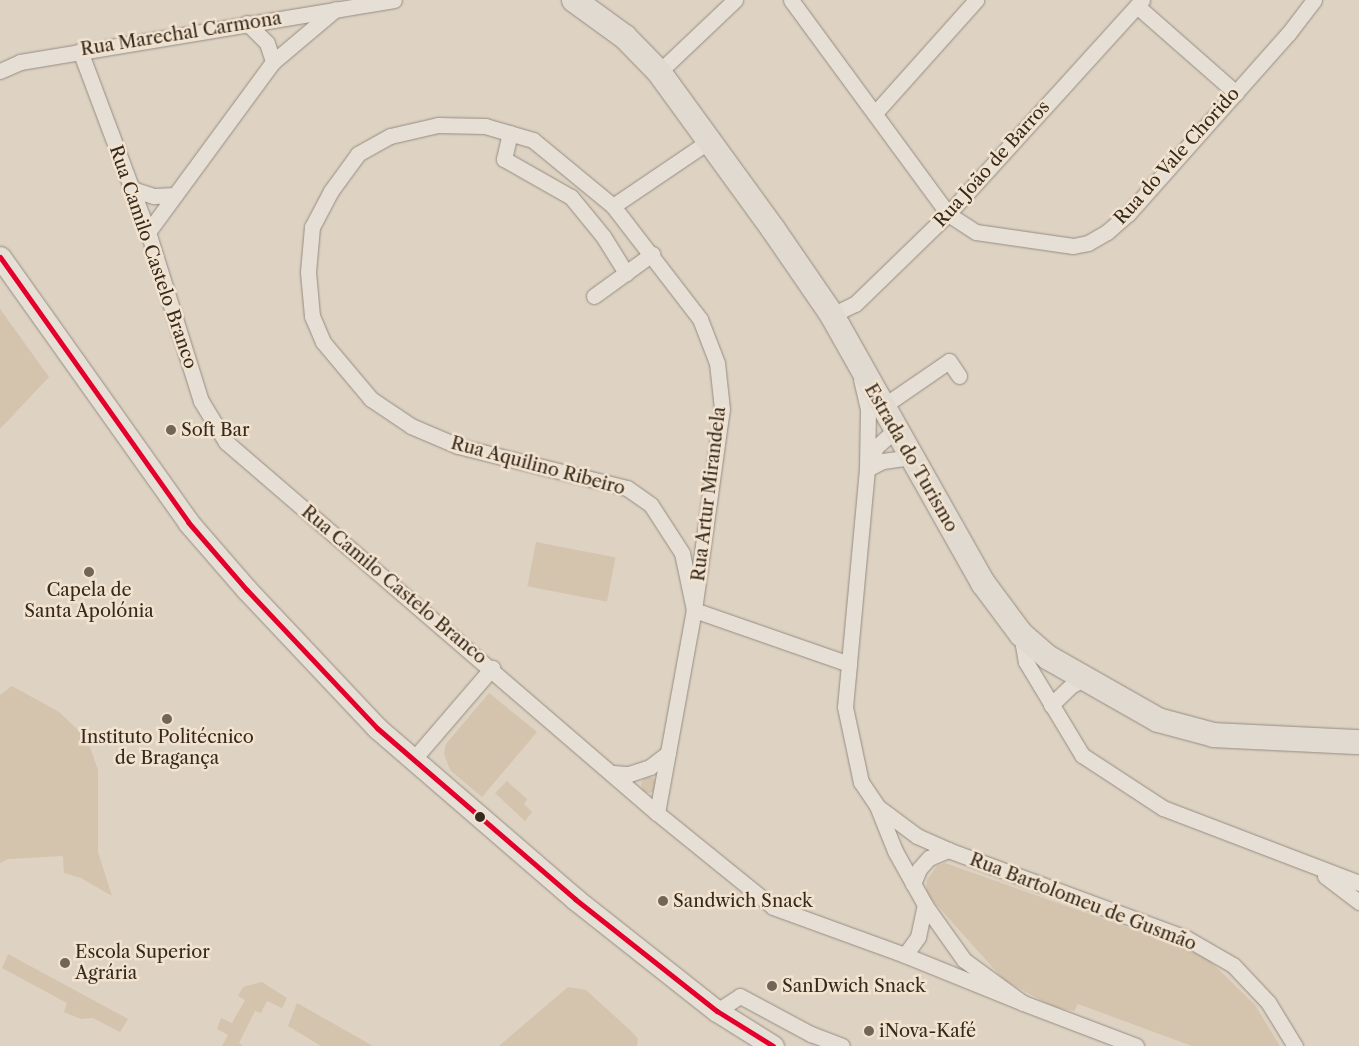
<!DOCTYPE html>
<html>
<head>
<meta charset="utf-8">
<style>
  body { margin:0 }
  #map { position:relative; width:1359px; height:1046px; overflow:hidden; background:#ded2c2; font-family:"Libre Caslon Text",serif }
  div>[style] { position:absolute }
  .green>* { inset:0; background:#d4c3ad; transform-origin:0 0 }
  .round { border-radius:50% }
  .roads { filter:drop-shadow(0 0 1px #958d82) drop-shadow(0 0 1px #958d82) }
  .street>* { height:15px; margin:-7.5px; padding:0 7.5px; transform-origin:7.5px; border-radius:7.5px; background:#e6dfd6 }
  .secondary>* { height:21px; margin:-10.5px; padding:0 10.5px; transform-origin:10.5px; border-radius:10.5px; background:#e6dfd6 }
  .primary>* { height:24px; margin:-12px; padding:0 12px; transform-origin:12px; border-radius:12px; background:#e1dad0 }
  .bus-1>* { height:5px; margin:-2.5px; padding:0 2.5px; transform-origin:2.5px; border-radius:2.5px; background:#e4002b }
  .dots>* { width:14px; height:14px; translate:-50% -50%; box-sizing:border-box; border:2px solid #f2e3cf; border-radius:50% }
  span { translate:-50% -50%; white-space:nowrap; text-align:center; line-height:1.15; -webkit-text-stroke:5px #f2e3cf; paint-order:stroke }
  .street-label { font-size:18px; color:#362a1f }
  .poi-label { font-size:18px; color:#362a1f }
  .left { translate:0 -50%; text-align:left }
</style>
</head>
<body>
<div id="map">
  <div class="green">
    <div style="clip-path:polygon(0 309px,49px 377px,0 429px)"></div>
    <div style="left:536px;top:542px;width:81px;height:45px;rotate:11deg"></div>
    <div style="clip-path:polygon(12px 686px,59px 712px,79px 731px,90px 747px,98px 770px,98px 852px,112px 896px,81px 878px,64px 873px,63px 856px,8px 859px,0 863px,0 695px)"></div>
    <div style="clip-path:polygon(489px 693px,537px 732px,482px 797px,450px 770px,444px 754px,446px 744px)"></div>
    <div class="round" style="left:641px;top:777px;width:16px;height:16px"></div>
    <div style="clip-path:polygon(507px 781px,527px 799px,524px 804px,532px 812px,525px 821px,495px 793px)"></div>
    <div style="clip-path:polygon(945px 863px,1188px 949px,1210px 961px,1255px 1005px,1280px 1046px,1192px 1046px,1078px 1004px,1074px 1011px,1053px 1007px,1004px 980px,934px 902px,926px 892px,927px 880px,937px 866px)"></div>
    <div style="clip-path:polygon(8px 954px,128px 1019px,120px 1032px,93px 1018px,81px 1019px,64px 1012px,67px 1003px,2px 968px)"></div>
    <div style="clip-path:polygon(262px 982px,287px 998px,282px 1008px,267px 1001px,261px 1013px,255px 1011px,239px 1043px,243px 1046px,222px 1046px,228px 1035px,217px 1029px,221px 1018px,232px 1023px,245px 1000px,238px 996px,243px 987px)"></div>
    <div style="clip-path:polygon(568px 987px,586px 990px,632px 1032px,638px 1039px,637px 1046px,499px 1046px)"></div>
    <div style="clip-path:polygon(297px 1003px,373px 1046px,321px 1046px,288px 1026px)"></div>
  </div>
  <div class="roads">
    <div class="street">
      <div style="left:791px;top:0;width:265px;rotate:53.7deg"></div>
      <div style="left:948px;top:214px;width:33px;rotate:33deg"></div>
      <div style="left:976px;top:232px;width:98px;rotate:8.2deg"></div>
      <div style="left:1073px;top:246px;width:15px;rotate:-11deg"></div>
      <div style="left:1088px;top:243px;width:22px;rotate:-30deg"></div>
      <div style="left:1107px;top:232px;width:28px;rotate:-41deg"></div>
      <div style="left:1128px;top:214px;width:241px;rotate:-48.4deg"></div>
      <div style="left:1288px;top:34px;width:43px;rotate:-52.6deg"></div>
      <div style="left:1137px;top:6px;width:132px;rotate:41.3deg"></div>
      <div style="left:247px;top:23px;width:28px;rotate:45deg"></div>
      <div style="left:267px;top:43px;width:20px;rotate:72deg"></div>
      <div style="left:80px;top:51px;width:193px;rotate:69.4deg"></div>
      <div style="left:148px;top:232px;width:177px;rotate:72.6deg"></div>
      <div style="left:201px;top:401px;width:48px;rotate:58.6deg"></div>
      <div style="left:226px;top:442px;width:569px;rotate:40.72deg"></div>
      <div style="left:657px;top:813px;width:149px;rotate:39deg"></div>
      <div style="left:773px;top:907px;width:140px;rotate:20deg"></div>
      <div style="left:905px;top:955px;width:127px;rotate:22.1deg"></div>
      <div style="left:0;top:71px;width:22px;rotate:-24deg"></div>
      <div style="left:20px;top:62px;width:379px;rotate:-9.4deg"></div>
      <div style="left:659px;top:72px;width:105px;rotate:-43.5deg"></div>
      <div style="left:875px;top:113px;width:152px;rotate:-48.2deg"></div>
      <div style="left:510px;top:133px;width:27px;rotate:103deg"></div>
      <div style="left:504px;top:159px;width:77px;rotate:29.6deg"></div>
      <div style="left:571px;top:197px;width:50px;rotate:50.6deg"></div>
      <div style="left:603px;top:236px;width:44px;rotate:58.1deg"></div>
      <div style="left:132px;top:189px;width:23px;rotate:18deg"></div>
      <div style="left:154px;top:196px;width:21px;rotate:-3deg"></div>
      <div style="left:613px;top:206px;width:116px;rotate:-34.1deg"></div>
      <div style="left:148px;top:232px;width:211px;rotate:-53.7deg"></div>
      <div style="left:273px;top:62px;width:82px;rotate:-40.1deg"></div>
      <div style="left:594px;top:296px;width:72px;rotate:-35.9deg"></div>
      <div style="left:832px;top:315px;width:25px;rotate:-26deg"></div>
      <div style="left:855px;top:304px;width:129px;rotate:-44.1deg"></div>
      <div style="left:948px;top:214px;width:289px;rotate:-47.8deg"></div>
      <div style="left:861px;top:379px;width:32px;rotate:77deg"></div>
      <div style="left:868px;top:410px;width:59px;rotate:91deg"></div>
      <div style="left:867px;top:469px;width:18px;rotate:-27deg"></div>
      <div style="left:883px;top:461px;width:28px;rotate:-8deg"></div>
      <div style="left:882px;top:407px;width:81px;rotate:-34.5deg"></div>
      <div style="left:949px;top:361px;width:18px;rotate:56deg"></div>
      <div style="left:895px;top:430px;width:25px;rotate:138deg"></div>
      <div style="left:876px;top:447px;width:24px;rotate:112deg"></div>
      <div style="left:867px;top:469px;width:196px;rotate:95.3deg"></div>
      <div style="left:849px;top:664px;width:43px;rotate:95.3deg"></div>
      <div style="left:845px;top:707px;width:77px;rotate:78deg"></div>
      <div style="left:861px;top:782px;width:29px;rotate:56deg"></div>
      <div style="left:877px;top:806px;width:48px;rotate:68.2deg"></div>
      <div style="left:895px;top:851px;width:62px;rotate:60.9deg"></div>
      <div style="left:925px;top:905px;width:67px;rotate:54.7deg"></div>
      <div style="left:964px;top:960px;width:73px;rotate:36.1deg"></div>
      <div style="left:1023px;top:1003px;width:121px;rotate:20.8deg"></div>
      <div style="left:1021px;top:634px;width:28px;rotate:80deg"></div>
      <div style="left:1026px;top:662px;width:109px;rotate:58.9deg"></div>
      <div style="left:1082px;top:755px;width:97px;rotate:33.2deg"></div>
      <div style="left:1163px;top:808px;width:210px;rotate:20.9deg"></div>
      <div style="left:1051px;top:705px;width:29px;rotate:-44deg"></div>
      <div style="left:1072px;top:685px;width:13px;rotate:-27deg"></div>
      <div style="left:412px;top:761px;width:123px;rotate:-49.3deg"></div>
      <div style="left:613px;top:773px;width:16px;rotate:4deg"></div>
      <div style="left:629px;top:774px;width:22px;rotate:-18deg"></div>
      <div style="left:650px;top:767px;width:23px;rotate:-38deg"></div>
      <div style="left:878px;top:807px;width:49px;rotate:36.6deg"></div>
      <div style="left:917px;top:836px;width:34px;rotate:24deg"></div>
      <div style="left:948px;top:850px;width:254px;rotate:20.3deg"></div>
      <div style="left:1186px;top:938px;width:54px;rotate:29.9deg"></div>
      <div style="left:1233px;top:965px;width:51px;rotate:46.6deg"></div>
      <div style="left:1268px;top:1002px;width:52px;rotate:58.5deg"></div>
      <div style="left:657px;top:813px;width:206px;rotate:-79.7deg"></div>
      <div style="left:694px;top:610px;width:203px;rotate:-82.1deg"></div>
      <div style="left:722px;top:409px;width:46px;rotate:-96.2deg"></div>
      <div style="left:717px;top:363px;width:47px;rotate:-111.1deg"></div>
      <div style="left:700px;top:319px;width:143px;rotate:-127.6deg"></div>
      <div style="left:613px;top:206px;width:104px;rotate:-140.5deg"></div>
      <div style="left:533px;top:140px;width:50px;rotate:-163.7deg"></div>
      <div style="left:485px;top:126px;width:47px;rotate:-178.8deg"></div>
      <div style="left:438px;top:125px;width:49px;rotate:167.1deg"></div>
      <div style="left:390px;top:136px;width:37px;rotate:151deg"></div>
      <div style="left:358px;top:154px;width:46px;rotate:126.1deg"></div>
      <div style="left:331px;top:191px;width:41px;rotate:117.8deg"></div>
      <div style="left:312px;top:227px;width:45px;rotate:95.1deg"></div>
      <div style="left:308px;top:272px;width:44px;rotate:84.8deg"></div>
      <div style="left:312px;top:316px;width:28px;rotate:67deg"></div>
      <div style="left:323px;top:342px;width:75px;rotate:49.9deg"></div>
      <div style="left:371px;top:399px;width:48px;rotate:34deg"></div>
      <div style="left:411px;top:426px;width:51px;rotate:23.1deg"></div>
      <div style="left:458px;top:446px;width:174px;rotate:14deg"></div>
      <div style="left:627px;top:488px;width:29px;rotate:35deg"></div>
      <div style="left:651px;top:505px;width:57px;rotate:57.1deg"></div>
      <div style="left:682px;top:553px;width:58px;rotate:78.1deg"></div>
      <div style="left:694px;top:610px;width:164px;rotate:19.2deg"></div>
      <div style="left:1325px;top:876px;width:43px;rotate:37.4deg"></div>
      <div style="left:913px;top:884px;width:16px;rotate:-68deg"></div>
      <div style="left:919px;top:869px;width:15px;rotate:-48deg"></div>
      <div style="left:929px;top:858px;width:21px;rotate:-23deg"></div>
      <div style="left:905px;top:955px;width:22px;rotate:-54deg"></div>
      <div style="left:918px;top:937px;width:33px;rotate:-78deg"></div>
      <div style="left:717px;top:1011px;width:27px;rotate:-33deg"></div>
      <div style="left:740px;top:996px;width:81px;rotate:28.2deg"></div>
      <div style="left:811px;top:1034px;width:33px;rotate:21deg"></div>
    </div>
    <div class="secondary">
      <div style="left:0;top:257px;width:325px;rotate:54.6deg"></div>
      <div style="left:188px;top:522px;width:90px;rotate:49.1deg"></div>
      <div style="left:247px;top:590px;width:190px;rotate:46.7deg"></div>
      <div style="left:377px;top:728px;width:262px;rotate:40.8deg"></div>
      <div style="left:575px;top:899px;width:181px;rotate:38.3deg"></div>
      <div style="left:717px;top:1011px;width:66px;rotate:32deg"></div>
    </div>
    <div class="primary">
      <div style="left:574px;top:0;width:63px;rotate:36deg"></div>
      <div style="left:625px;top:37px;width:49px;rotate:45.8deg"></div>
      <div style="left:659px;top:72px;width:194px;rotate:54deg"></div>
      <div style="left:773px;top:229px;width:104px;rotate:55.5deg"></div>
      <div style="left:832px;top:315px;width:308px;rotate:60.6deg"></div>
      <div style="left:983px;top:583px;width:64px;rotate:53.3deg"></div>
      <div style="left:1021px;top:634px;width:37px;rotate:41deg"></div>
      <div style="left:1049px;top:658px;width:125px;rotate:29.6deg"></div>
      <div style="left:1158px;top:720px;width:58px;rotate:15deg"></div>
      <div style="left:1214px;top:735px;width:145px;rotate:2.8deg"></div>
    </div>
  </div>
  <div class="bus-1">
    <div style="left:0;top:257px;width:325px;rotate:54.6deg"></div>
    <div style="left:188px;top:522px;width:90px;rotate:49.1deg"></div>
    <div style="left:247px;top:590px;width:190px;rotate:46.7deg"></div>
    <div style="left:377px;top:728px;width:262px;rotate:40.8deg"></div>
    <div style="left:575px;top:899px;width:181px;rotate:38.3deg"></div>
    <div style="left:717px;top:1011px;width:66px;rotate:32deg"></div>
  </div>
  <div class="dots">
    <div style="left:171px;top:430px;background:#716558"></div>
    <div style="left:89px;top:572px;background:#716558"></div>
    <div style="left:167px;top:719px;background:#716558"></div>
    <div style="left:480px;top:817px;background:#362a1f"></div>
    <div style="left:663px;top:901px;background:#716558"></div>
    <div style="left:65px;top:963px;background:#716558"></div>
    <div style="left:772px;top:986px;background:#716558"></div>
    <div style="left:869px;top:1031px;background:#716558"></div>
  </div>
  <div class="street-label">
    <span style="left:181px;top:34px;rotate:-9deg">Rua Marechal Carmona</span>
    <span style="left:1177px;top:156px;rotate:-48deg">Rua do Vale Chorido</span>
    <span style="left:992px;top:164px;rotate:-48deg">Rua João de Barros</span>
    <span style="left:153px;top:257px;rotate:71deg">Rua Camilo Castelo Branco</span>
    <span style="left:911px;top:458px;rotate:60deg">Estrada do Turismo</span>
    <span style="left:538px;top:466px;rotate:15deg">Rua Aquilino Ribeiro</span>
    <span style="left:709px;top:494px;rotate:-83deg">Rua Artur Mirandela</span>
    <span style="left:394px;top:585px;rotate:40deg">Rua Camilo Castelo Branco</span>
    <span style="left:1083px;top:902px;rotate:21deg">Rua Bartolomeu de Gusmão</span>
  </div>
  <div class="poi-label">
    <span class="left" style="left:181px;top:430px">Soft Bar</span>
    <span style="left:89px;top:601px">Capela de<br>Santa Apolónia</span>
    <span style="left:167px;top:748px">Instituto Politécnico<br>de Bragança</span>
    <span class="left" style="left:673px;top:901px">Sandwich Snack</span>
    <span class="left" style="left:75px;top:963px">Escola Superior<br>Agrária</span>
    <span class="left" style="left:782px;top:986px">SanDwich Snack</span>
    <span class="left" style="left:879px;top:1031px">iNova-Kafé</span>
  </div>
</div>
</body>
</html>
